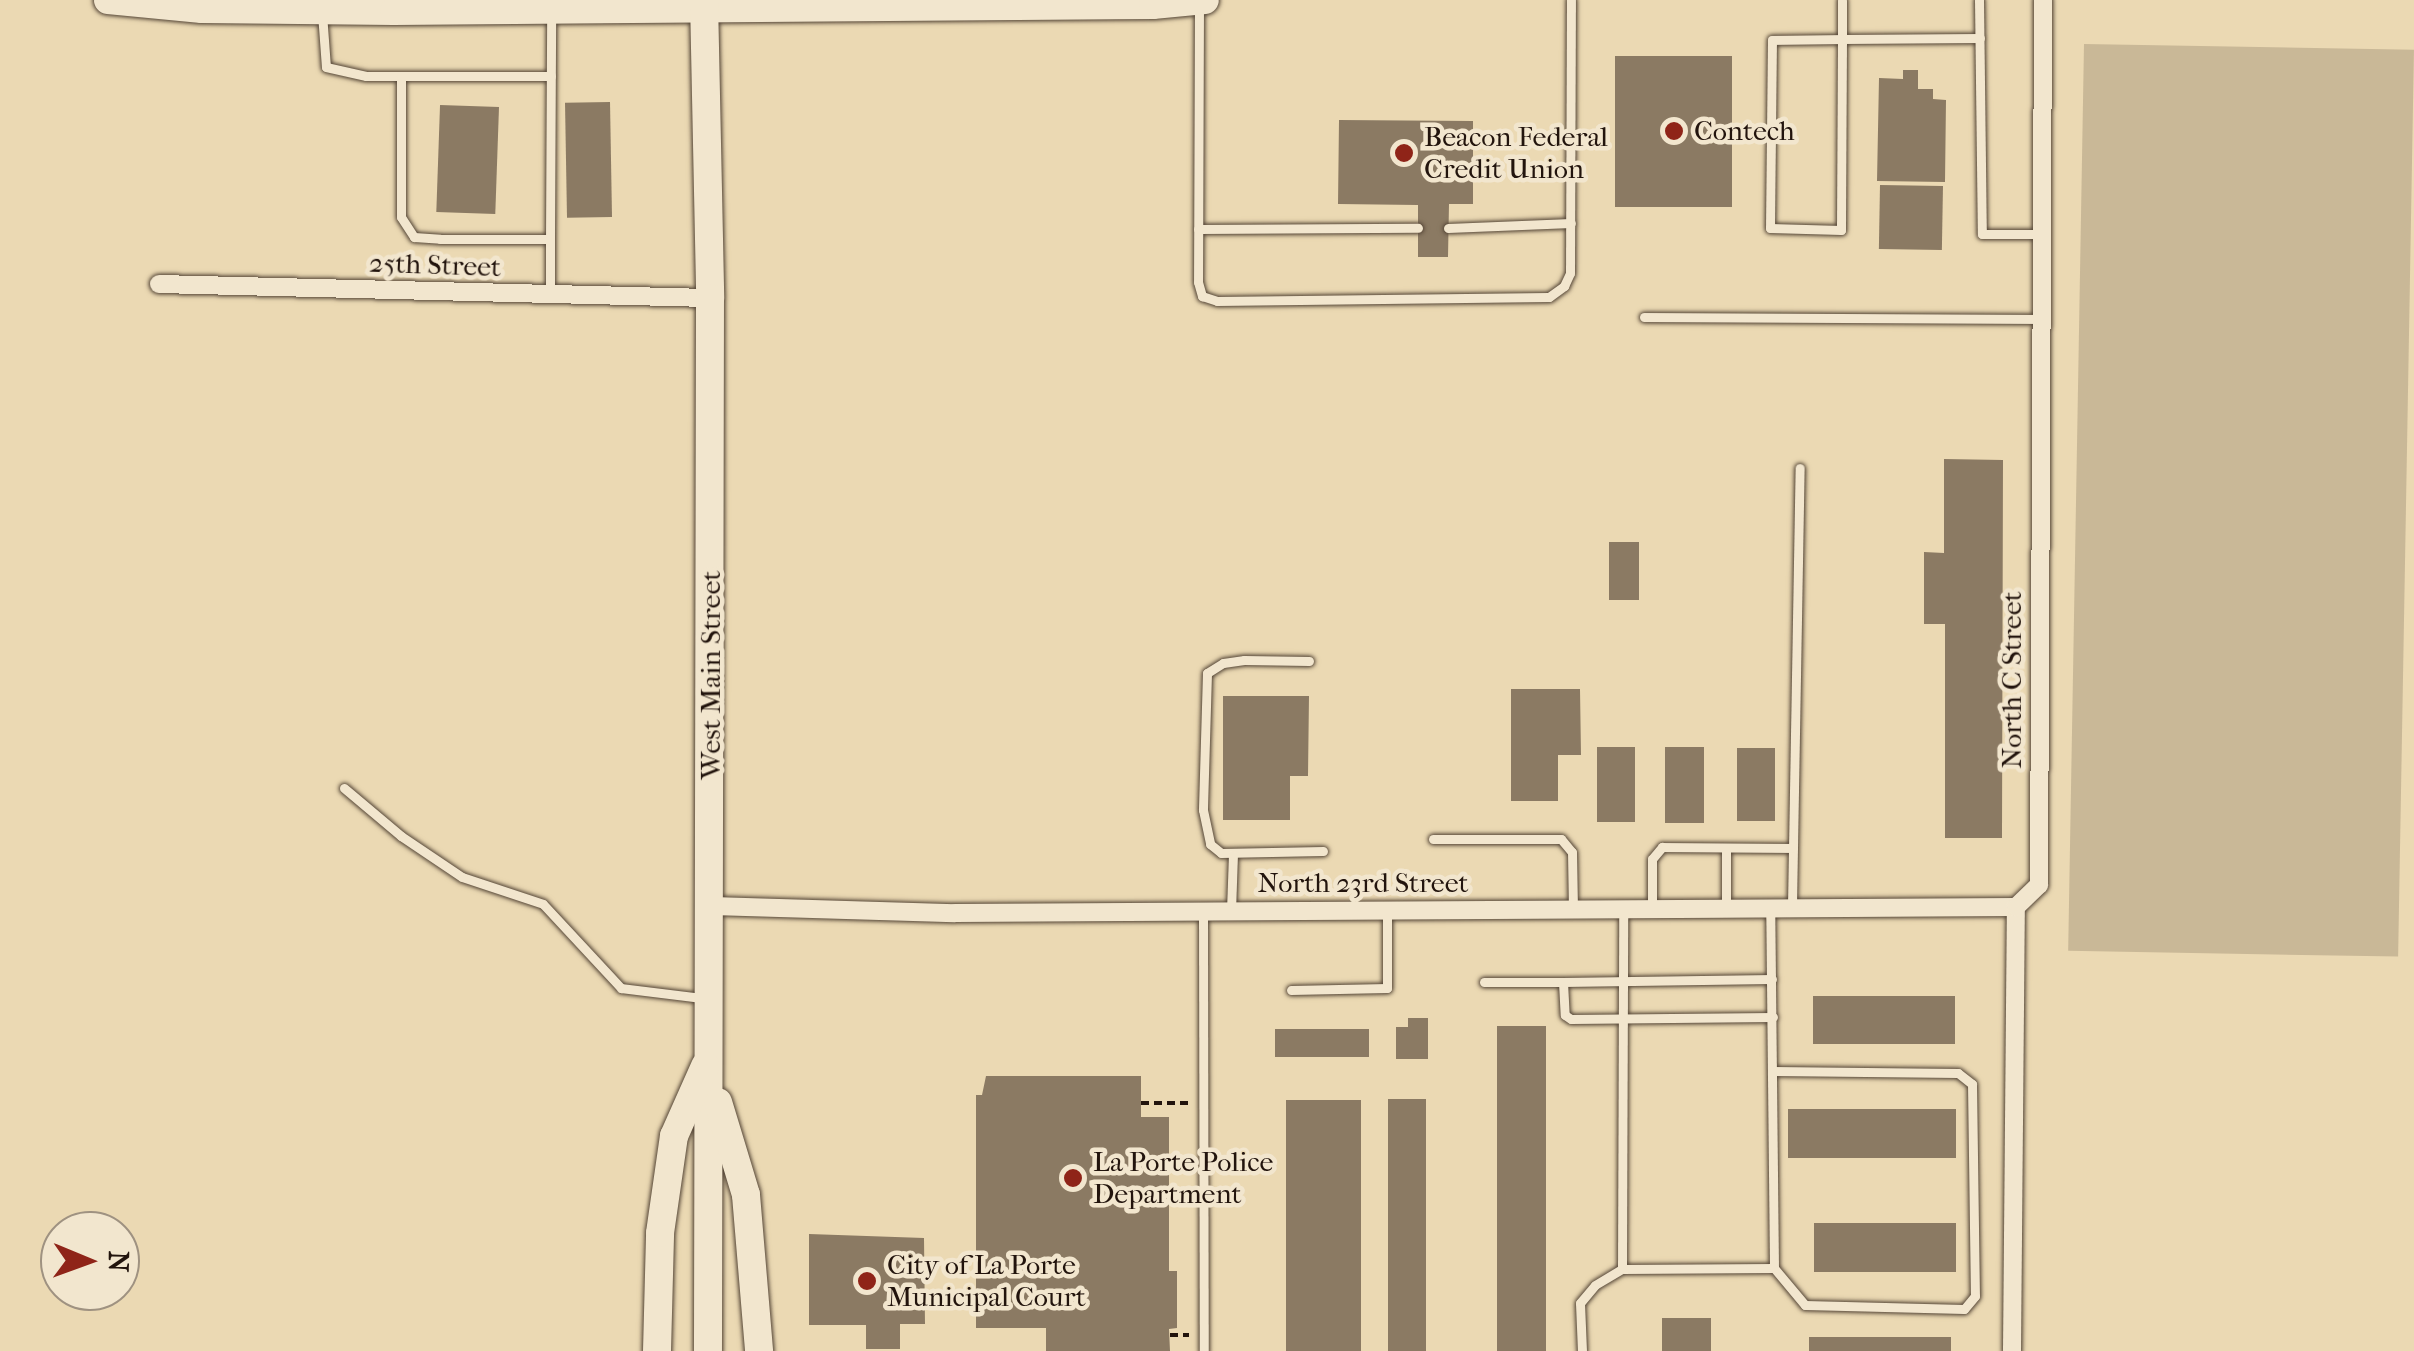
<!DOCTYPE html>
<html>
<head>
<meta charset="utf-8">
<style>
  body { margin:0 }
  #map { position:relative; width:2414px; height:1351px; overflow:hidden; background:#ebd9b3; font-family:"IM FELL French Canon",serif }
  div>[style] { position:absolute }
  .green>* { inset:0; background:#c9b897; transform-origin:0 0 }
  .building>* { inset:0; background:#8b7a63; transform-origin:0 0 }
  .path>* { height:4px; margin-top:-2px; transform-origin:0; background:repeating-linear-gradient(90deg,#22140d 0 8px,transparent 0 13px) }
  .roads { filter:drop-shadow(0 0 2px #544536) drop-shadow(0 0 2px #544536) }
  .service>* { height:9px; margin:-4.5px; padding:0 4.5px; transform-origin:4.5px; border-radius:4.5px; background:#f2e6ce }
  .minor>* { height:18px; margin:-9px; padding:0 9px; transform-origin:9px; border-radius:9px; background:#f2e6ce }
  .secondary>* { height:28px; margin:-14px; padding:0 14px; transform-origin:14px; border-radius:14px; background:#f2e6ce }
  .dots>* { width:28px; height:28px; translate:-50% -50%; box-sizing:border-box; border:5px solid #f2e6ce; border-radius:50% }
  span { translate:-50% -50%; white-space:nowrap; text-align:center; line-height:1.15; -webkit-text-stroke:9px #f2e6ce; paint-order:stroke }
  .poi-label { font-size:28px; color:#22140d }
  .left { translate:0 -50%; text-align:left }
  .street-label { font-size:28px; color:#22140d }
  .north { position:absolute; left:40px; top:1211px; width:100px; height:100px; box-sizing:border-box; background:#f2e6ce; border:2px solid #9f9281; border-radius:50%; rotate:91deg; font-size:28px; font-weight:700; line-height:40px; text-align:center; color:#22140d }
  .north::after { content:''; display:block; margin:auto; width:35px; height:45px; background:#8f2418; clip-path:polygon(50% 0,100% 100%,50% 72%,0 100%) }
</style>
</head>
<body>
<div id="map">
  <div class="green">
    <div style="left:2084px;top:44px;width:330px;height:907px;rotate:1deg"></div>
  </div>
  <div class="building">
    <div style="left:1615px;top:56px;width:117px;height:151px"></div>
    <div style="clip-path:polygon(1903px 70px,1918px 70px,1918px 89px,1933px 89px,1933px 99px,1946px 100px,1945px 182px,1877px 181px,1879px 78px,1903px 79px)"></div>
    <div style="left:610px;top:102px;width:115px;height:45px;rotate:89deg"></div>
    <div style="left:499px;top:107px;width:107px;height:59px;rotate:92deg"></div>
    <div style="clip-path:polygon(1339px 120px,1473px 121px,1473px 204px,1449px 204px,1448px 257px,1418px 257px,1418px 205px,1338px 204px)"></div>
    <div style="left:1880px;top:185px;width:63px;height:64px;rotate:1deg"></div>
    <div style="clip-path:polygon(1944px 459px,2003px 460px,2002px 838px,1945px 838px,1945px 624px,1924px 624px,1924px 552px,1944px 553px)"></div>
    <div style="left:1609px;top:542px;width:30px;height:58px"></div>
    <div style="clip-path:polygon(1511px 689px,1580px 689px,1581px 755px,1558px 755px,1558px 801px,1511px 801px)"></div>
    <div style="clip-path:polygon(1223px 696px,1309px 696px,1308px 776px,1290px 776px,1290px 820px,1223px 820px)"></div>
    <div style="left:1597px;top:747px;width:38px;height:75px"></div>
    <div style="left:1704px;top:747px;width:76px;height:39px;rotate:90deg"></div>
    <div style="left:1737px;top:748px;width:38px;height:73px"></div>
    <div style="left:1813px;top:996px;width:142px;height:48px"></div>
    <div style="clip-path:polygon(1408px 1018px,1428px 1018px,1428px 1059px,1396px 1059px,1396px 1027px,1408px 1027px)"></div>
    <div style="left:1497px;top:1026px;width:49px;height:325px"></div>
    <div style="left:1275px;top:1029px;width:94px;height:28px"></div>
    <div style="clip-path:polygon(986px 1076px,1141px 1076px,1141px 1117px,1169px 1117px,1169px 1271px,1177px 1271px,1177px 1328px,1169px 1329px,1170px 1351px,1046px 1351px,1046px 1328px,976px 1328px,976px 1095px,982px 1095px)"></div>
    <div style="left:1388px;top:1099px;width:38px;height:252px"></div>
    <div style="left:1286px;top:1100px;width:75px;height:251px"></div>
    <div style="left:1788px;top:1109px;width:168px;height:49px"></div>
    <div style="left:1814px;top:1223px;width:142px;height:49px"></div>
    <div style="clip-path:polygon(809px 1234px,924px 1238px,925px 1324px,900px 1324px,900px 1349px,866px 1349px,866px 1325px,809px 1325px)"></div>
    <div style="left:1662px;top:1318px;width:49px;height:33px"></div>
    <div style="left:1951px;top:1337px;width:14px;height:142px;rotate:90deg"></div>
  </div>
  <div class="path">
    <div style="left:1141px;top:1103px;width:50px"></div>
    <div style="left:1170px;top:1335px;width:19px"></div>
  </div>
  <div class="roads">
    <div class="service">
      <div style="left:1842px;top:0;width:39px;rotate:90deg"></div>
      <div style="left:1842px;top:39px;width:138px;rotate:-0.4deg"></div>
      <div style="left:1979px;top:0;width:234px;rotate:89.3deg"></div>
      <div style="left:1982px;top:234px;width:59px"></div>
      <div style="left:1199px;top:4px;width:278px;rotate:90.2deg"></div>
      <div style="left:1198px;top:282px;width:15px;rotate:74deg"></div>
      <div style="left:1202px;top:296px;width:16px;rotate:18deg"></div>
      <div style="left:1217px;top:301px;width:332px;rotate:-0.7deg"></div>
      <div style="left:1549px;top:297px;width:19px;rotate:-36deg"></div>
      <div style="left:1564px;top:286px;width:14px;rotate:-65deg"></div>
      <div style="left:1570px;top:273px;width:273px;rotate:-89.8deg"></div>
      <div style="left:322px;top:13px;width:54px;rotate:85.8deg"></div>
      <div style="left:326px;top:67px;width:41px;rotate:12.7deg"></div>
      <div style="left:366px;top:76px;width:35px"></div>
      <div style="left:401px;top:76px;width:141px;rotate:90deg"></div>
      <div style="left:401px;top:217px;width:24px;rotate:57deg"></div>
      <div style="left:414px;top:237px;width:26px;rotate:4deg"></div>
      <div style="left:440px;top:239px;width:110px"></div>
      <div style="left:550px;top:239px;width:224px;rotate:-89.7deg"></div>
      <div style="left:1842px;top:39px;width:191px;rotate:90.3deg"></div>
      <div style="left:1841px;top:230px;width:71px;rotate:-178.4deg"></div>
      <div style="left:1770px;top:228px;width:188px;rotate:-89.4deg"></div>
      <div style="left:1772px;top:40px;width:70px;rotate:-0.8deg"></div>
      <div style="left:401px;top:76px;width:150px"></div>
      <div style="left:1448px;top:228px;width:123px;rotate:-2.3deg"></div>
      <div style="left:1198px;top:229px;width:220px;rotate:-0.3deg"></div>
      <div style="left:550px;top:296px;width:57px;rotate:-90deg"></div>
      <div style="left:1644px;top:317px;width:397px;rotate:0.3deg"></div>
      <div style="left:1309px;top:661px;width:65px;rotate:-179.1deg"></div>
      <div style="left:1244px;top:660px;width:21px;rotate:172deg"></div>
      <div style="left:1223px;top:663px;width:19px;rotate:148deg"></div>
      <div style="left:1207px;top:673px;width:137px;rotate:91.7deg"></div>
      <div style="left:1203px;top:810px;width:35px;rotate:78deg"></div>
      <div style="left:1210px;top:844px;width:14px;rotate:39deg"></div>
      <div style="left:1221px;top:853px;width:102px;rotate:-1.1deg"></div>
      <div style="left:344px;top:788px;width:75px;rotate:40.1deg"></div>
      <div style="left:401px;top:836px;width:73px;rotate:33.9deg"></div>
      <div style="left:462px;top:877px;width:85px;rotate:18.4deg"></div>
      <div style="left:543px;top:904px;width:115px;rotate:47.1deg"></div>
      <div style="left:621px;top:988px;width:83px;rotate:7deg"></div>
      <div style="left:1433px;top:839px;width:128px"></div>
      <div style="left:1561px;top:839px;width:17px;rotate:50deg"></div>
      <div style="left:1572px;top:852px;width:56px;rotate:89deg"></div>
      <div style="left:1726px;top:848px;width:58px;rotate:90deg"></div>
      <div style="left:1792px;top:906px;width:438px;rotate:-89deg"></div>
      <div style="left:1652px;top:907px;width:48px;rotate:-90deg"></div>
      <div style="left:1652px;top:859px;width:16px;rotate:-50deg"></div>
      <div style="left:1662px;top:847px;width:130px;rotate:0.4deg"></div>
      <div style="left:1203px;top:911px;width:440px;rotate:89.9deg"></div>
      <div style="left:1231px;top:911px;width:56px;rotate:-88deg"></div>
      <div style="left:1484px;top:982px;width:79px"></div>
      <div style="left:1563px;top:982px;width:33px;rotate:87deg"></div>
      <div style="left:1565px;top:1015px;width:7px;rotate:34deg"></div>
      <div style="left:1571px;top:1019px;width:202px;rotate:-0.6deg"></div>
      <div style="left:1563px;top:982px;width:209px;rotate:-0.8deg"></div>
      <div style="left:1291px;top:990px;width:96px;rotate:-1.2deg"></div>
      <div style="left:1387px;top:988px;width:77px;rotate:-90deg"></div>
      <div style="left:1773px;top:1071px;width:185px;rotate:0.6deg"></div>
      <div style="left:1958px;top:1073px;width:18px;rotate:38deg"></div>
      <div style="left:1972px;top:1084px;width:212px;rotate:89.2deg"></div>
      <div style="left:1975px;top:1296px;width:17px;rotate:130deg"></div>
      <div style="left:1964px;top:1309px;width:159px;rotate:-178.6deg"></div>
      <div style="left:1805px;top:1305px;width:48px;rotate:-130deg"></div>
      <div style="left:1622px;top:1269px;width:152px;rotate:-0.4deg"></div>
      <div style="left:1774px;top:1268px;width:359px;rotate:-90.6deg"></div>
      <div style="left:1582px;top:1351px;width:48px;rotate:-92.4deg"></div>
      <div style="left:1580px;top:1303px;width:23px;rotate:-50deg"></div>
      <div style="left:1595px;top:1285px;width:31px;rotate:-31deg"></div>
      <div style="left:1622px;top:1269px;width:359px;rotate:-89.8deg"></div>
    </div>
    <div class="minor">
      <div style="left:159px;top:284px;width:551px;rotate:1.46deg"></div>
      <div style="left:712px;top:906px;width:243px;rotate:1.7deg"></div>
      <div style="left:955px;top:913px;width:1061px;rotate:-0.32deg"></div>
      <div style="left:2012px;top:1351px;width:444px;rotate:-89.5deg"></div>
      <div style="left:2016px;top:907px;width:32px;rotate:-44deg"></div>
      <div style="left:2039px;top:885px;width:885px;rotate:-89.74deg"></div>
    </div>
    <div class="secondary">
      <div style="left:108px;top:0;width:94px;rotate:5.5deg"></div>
      <div style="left:202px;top:9px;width:192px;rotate:0.6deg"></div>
      <div style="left:394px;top:11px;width:759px;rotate:-0.45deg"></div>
      <div style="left:1153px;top:5px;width:52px;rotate:-5.5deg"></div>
      <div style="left:704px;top:0;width:298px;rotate:88.8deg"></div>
      <div style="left:710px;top:298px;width:1053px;rotate:90.11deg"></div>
      <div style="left:718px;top:1102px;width:97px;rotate:73.2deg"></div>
      <div style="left:746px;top:1195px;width:157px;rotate:85.2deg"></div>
      <div style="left:657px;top:1351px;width:118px;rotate:-88.5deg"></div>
      <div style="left:660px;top:1233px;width:98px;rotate:-81.8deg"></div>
      <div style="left:674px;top:1136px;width:77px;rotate:-66.1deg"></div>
    </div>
  </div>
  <div class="dots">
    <div style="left:1674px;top:131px;background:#8f2418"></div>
    <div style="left:1404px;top:153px;background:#8f2418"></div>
    <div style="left:1073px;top:1178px;background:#8f2418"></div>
    <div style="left:867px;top:1281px;background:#8f2418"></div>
  </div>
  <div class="poi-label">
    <span class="left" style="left:1694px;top:131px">Contech</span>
    <span class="left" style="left:1424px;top:153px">Beacon Federal<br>Credit Union</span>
    <span class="left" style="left:1093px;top:1178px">La Porte Police<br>Department</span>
    <span class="left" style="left:887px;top:1281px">City of La Porte<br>Municipal Court</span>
  </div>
  <div class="street-label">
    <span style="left:435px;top:265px;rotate:2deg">25th Street</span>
    <span style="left:711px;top:675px;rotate:-90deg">West Main Street</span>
    <span style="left:2012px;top:680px;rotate:-90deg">North C Street</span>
    <span style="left:1363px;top:883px">North 23rd Street</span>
  </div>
  <div class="north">N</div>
</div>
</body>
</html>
